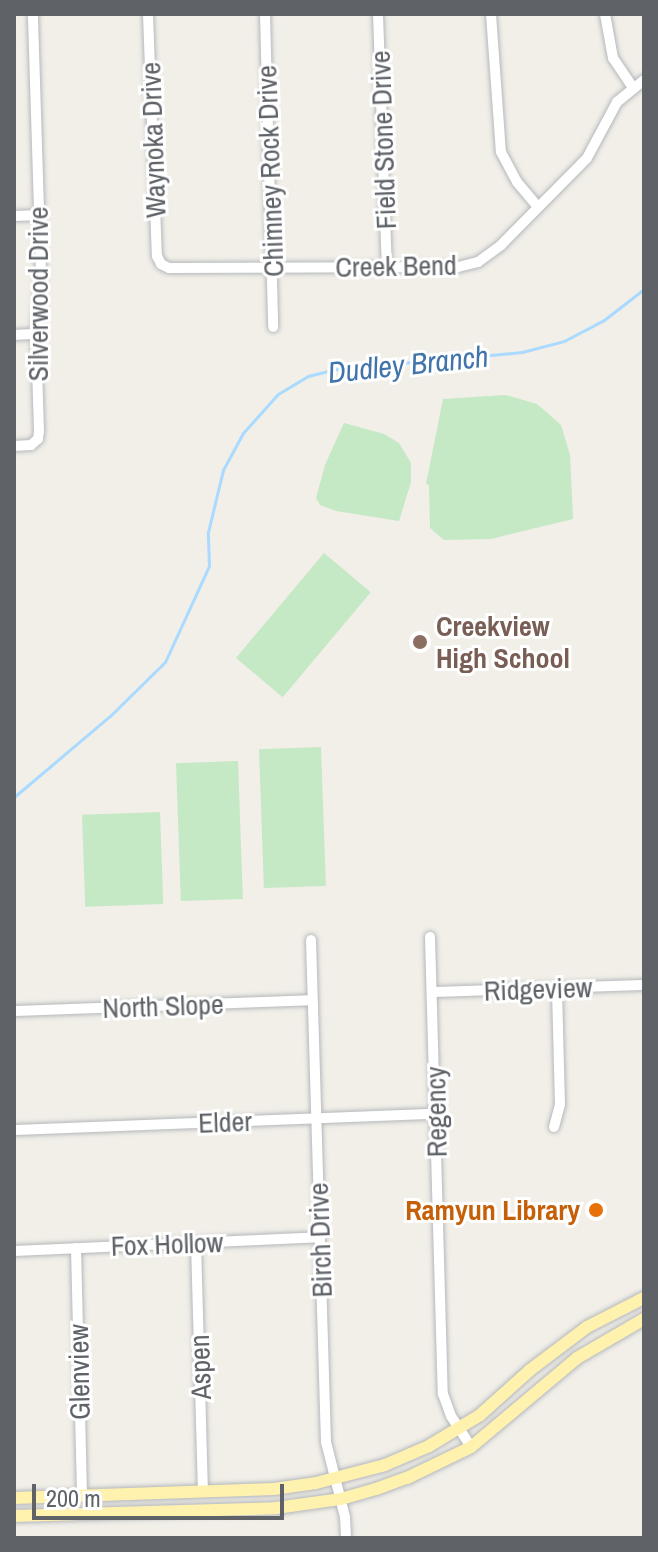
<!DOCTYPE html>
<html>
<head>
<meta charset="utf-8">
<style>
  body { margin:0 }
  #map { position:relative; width:658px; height:1552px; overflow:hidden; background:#f1efe8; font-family:"Archivo Narrow",sans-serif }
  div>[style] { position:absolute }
  .green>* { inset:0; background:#c5e8c5; transform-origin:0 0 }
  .stream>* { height:3px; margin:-1.5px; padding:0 1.5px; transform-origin:1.5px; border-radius:1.5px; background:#aadaff }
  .roads { filter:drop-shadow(0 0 2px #b5b8bc) drop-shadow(0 0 2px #b5b8bc) }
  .minor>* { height:10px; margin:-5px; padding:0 5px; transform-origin:5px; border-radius:5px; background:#fff }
  .major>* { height:12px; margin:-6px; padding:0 6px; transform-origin:6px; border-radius:6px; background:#fff2af }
  .dots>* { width:22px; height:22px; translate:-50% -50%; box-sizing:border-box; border:4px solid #fff; border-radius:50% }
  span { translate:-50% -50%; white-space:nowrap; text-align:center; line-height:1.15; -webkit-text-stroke:6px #fff; paint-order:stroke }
  .street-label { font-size:28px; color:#5f6368 }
  .education-label { font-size:28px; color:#785e54; font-weight:700 }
  .left { translate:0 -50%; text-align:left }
  .food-label { font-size:28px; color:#c56008; font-weight:700 }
  .right { translate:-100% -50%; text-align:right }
  .water-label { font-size:30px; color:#4174aa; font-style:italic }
  .frame { position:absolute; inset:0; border:16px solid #5f6368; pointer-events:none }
  .scale { position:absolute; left:32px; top:1484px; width:252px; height:36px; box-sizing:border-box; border:4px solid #5f6368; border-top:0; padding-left:10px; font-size:24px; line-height:28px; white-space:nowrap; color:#5f6368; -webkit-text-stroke:6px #fff; paint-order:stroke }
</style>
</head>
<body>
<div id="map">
  <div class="green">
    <div style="clip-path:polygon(506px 395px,537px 404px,561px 425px,570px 455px,573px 519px,491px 539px,444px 540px,430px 528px,429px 485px,426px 484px,443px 399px)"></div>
    <div style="clip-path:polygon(344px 423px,384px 434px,399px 443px,411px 463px,411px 482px,399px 521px,336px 511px,320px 505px,316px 498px,325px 465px)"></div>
    <div style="left:324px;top:553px;width:61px;height:137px;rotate:40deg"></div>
    <div style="left:321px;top:747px;width:139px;height:62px;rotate:88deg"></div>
    <div style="left:238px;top:761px;width:138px;height:62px;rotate:88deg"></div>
    <div style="left:160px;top:812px;width:92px;height:78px;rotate:88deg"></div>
  </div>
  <div class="stream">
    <div style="left:14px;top:797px;width:126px;rotate:-40.2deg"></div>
    <div style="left:110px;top:716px;width:77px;rotate:-44.5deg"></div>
    <div style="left:165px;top:662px;width:106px;rotate:-65.4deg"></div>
    <div style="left:209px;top:566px;width:34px;rotate:-92deg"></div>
    <div style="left:208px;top:532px;width:64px;rotate:-76.4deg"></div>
    <div style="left:223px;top:470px;width:42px;rotate:-61.6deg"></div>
    <div style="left:243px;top:433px;width:52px;rotate:-48.1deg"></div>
    <div style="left:278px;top:394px;width:35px;rotate:-31deg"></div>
    <div style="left:308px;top:376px;width:29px;rotate:-14deg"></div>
    <div style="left:336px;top:369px;width:187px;rotate:-5.2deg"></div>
    <div style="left:522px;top:352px;width:43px;rotate:-14.7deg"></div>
    <div style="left:564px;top:341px;width:45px;rotate:-27.7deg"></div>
    <div style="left:604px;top:320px;width:51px;rotate:-37.8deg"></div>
  </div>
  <div class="roads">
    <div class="minor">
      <div style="left:148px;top:14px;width:242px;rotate:87.9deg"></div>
      <div style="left:157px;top:256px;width:9px;rotate:63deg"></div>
      <div style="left:161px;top:264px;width:9px;rotate:27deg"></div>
      <div style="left:169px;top:268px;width:289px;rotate:-0.2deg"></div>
      <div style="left:458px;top:267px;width:21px;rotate:-14deg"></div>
      <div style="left:478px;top:262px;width:29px;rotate:-36deg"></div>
      <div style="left:501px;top:245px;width:122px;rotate:-45.3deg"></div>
      <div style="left:587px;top:158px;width:64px;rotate:-61.8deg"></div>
      <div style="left:617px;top:102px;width:35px;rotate:-39deg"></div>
      <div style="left:265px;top:14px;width:313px;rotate:88.5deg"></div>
      <div style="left:378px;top:14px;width:252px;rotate:88deg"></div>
      <div style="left:491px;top:14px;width:138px;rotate:85.9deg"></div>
      <div style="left:501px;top:152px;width:34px;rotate:62deg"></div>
      <div style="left:517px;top:182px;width:33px;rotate:50deg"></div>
      <div style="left:605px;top:14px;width:45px;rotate:79.7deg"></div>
      <div style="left:613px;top:58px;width:36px;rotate:56deg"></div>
      <div style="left:14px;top:216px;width:26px;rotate:-2deg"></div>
      <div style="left:14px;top:335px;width:22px;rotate:-3deg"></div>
      <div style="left:14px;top:446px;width:17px;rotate:-3deg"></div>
      <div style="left:31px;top:445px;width:9px;rotate:-41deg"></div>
      <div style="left:38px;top:439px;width:8px;rotate:-83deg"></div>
      <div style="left:39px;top:431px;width:97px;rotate:-91.8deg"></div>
      <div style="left:36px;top:334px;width:61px;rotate:-85.3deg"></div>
      <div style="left:41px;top:273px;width:259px;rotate:-91.8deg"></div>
      <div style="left:430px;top:937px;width:457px;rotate:88.4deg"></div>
      <div style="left:443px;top:1394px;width:23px;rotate:70deg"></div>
      <div style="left:451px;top:1416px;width:37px;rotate:57deg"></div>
      <div style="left:311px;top:940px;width:502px;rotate:88.29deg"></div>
      <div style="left:326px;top:1442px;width:77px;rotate:75.8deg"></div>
      <div style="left:345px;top:1517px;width:21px;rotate:87deg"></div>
      <div style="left:433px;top:992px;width:211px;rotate:-1.9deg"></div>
      <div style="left:14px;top:1011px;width:298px;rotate:-2.1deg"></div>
      <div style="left:554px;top:1127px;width:23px;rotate:-75deg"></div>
      <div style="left:560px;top:1105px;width:116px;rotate:-91.5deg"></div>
      <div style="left:14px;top:1130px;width:422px;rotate:-2.2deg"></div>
      <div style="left:196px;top:1243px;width:248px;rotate:88.4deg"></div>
      <div style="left:76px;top:1248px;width:247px;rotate:88.6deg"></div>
      <div style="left:14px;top:1251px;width:306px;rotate:-2.6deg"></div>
    </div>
    <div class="major">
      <div style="left:14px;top:1498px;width:260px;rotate:-2deg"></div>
      <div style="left:274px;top:1489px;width:42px;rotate:-8.1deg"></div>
      <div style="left:316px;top:1483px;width:71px;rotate:-14.6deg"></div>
      <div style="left:385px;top:1465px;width:48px;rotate:-23.4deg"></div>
      <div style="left:429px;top:1446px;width:60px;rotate:-31.3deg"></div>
      <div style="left:480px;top:1415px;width:67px;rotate:-42deg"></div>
      <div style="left:530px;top:1370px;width:71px;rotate:-37deg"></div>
      <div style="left:587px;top:1327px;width:64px;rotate:-27deg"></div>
      <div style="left:14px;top:1516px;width:262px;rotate:-1.7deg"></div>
      <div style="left:276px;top:1508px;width:66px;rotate:-7.9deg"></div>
      <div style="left:341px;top:1499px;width:36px;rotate:-16deg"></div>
      <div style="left:376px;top:1489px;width:33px;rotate:-20deg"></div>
      <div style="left:407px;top:1478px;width:71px;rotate:-25.8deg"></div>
      <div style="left:471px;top:1447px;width:138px;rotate:-40deg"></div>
      <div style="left:577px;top:1358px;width:78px;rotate:-30.2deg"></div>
    </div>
  </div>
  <div class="dots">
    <div style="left:420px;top:642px;background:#8d6e63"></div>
    <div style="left:596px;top:1210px;background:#e8710a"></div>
  </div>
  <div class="street-label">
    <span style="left:153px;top:140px;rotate:-92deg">Waynoka Drive</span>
    <span style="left:383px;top:140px;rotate:-92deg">Field Stone Drive</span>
    <span style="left:270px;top:171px;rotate:-92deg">Chimney Rock Drive</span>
    <span style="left:396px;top:266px;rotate:-1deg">Creek Bend</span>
    <span style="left:38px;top:294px;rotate:-90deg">Silverwood Drive</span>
    <span style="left:538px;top:989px;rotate:-2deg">Ridgeview</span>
    <span style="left:163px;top:1006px;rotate:-2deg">North Slope</span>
    <span style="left:436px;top:1112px;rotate:-91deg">Regency</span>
    <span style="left:225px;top:1122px;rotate:-2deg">Elder</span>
    <span style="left:320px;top:1240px;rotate:-92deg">Birch Drive</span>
    <span style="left:167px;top:1244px;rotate:-2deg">Fox Hollow</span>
    <span style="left:200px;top:1367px;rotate:-92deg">Aspen</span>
    <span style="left:79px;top:1372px;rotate:-91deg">Glenview</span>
  </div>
  <div class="education-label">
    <span class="left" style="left:436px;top:642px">Creekview<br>High School</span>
  </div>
  <div class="food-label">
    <span class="right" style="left:580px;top:1210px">Ramyun Library</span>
  </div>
  <div class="water-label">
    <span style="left:408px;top:364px;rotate:-6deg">Dudley Branch</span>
  </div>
  <div class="frame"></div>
  <div class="scale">200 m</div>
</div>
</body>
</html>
